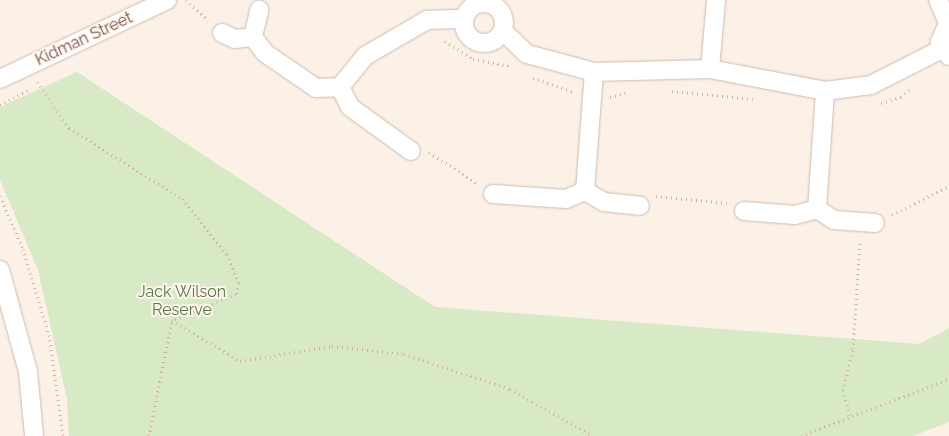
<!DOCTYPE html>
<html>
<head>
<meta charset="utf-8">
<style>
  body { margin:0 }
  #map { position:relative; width:949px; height:436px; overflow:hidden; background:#fcf1e7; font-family:Raleway,sans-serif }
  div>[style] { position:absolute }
  .green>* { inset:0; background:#d8e9c5 }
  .path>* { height:3px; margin-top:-1.5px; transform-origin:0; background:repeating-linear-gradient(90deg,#d5b0a2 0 1px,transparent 0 5px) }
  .roads { filter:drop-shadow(0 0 1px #cfbab0) drop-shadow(0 0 1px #cfbab0) }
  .minor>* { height:18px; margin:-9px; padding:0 9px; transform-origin:9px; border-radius:9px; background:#fff }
  .minor>.ring { margin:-9px; padding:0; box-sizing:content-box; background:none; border:18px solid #fff; border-radius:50% }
  span { translate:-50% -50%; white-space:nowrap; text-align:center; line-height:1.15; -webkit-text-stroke:4px #fef5ed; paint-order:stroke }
  .street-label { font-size:16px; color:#74564c }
  .park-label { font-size:16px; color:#5b7944 }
</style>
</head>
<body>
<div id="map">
  <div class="green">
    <div style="clip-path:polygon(77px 72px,435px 307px,919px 344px,949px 328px,949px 422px,913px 436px,69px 436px,67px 399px,38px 270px,0 180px,0 107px)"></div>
  </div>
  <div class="path">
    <div style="left:186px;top:0;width:30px;rotate:42deg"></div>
    <div style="left:445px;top:41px;width:33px;rotate:33deg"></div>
    <div style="left:473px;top:59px;width:38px;rotate:11deg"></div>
    <div style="left:533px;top:78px;width:43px;rotate:18.9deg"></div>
    <div style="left:37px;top:82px;width:56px;rotate:55.2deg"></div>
    <div style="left:69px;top:128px;width:133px;rotate:32.1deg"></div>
    <div style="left:182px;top:199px;width:71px;rotate:50.7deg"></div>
    <div style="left:227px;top:254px;width:31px;rotate:68deg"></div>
    <div style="left:239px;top:283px;width:11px;rotate:105deg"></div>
    <div style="left:236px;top:294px;width:68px;rotate:157.6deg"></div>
    <div style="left:672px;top:91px;width:81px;rotate:5.6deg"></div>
    <div style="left:610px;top:97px;width:16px;rotate:-14deg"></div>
    <div style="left:881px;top:103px;width:21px;rotate:-17deg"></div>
    <div style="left:901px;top:97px;width:13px;rotate:-39deg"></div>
    <div style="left:0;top:105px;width:34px;rotate:-28deg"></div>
    <div style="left:429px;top:152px;width:59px;rotate:33.1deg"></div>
    <div style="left:0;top:196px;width:58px;rotate:66.5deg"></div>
    <div style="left:23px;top:249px;width:90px;rotate:73.2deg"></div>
    <div style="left:49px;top:335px;width:102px;rotate:82.1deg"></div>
    <div style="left:656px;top:196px;width:71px;rotate:5.6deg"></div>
    <div style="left:892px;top:215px;width:64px;rotate:-27deg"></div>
    <div style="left:850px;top:415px;width:26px;rotate:-106deg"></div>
    <div style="left:843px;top:390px;width:42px;rotate:-76.3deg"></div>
    <div style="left:853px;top:349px;width:108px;rotate:-86.3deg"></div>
    <div style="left:149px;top:436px;width:118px;rotate:-78.8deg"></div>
    <div style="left:172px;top:320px;width:79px;rotate:31.1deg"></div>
    <div style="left:240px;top:361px;width:93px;rotate:-9.3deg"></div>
    <div style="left:332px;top:346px;width:72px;rotate:6.3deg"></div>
    <div style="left:404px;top:354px;width:112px;rotate:18.3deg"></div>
    <div style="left:510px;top:389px;width:95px;rotate:29.5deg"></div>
    <div style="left:801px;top:436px;width:159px;rotate:-21.1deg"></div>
  </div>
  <div class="roads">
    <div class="minor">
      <div style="left:938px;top:0;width:24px;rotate:66deg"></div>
      <div class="ring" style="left:464px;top:3px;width:22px;height:22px"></div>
      <div style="left:503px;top:31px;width:33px;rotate:44deg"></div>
      <div style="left:527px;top:54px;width:69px;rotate:15deg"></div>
      <div style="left:594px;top:72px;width:116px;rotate:-1.5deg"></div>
      <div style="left:710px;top:69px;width:117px;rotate:10.8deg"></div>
      <div style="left:825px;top:91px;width:46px;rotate:-7.4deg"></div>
      <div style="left:871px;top:85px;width:80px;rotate:-26.9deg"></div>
      <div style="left:222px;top:33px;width:14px;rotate:25deg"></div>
      <div style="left:235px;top:39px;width:18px;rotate:-6deg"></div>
      <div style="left:253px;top:37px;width:28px;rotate:-77deg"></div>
      <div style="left:253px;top:37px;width:20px;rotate:53deg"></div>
      <div style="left:265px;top:53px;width:62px;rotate:34.5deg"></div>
      <div style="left:316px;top:88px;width:24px;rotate:-2deg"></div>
      <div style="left:340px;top:87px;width:22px;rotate:63deg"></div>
      <div style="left:350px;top:107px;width:75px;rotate:35.8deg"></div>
      <div style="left:949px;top:56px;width:17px;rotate:-123deg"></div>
      <div style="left:940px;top:42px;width:23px;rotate:-67deg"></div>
      <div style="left:710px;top:69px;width:69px;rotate:-85deg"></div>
      <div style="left:0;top:79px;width:185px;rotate:-25.3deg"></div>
      <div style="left:340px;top:87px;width:40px;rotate:-51deg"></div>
      <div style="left:365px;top:56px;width:72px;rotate:-30.1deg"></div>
      <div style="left:427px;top:20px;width:36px;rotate:-2deg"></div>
      <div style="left:585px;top:191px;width:119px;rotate:-85.7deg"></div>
      <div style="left:493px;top:194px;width:73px;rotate:3.9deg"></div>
      <div style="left:566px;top:199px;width:21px;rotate:-23deg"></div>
      <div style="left:585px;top:191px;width:22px;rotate:30deg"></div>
      <div style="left:604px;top:202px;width:36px;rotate:6deg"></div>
      <div style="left:817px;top:209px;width:118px;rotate:-86.1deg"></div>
      <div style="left:744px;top:211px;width:51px;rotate:4.5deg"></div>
      <div style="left:795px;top:215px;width:23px;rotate:-15deg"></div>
      <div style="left:817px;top:209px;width:20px;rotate:33deg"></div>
      <div style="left:834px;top:220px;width:41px;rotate:4.2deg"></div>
      <div style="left:0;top:270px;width:106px;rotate:74.6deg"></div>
      <div style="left:28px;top:372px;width:64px;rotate:84.6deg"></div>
    </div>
  </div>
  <div class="street-label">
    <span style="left:84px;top:39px;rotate:-25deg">Kidman Street</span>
  </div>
  <div class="park-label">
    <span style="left:182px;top:301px">Jack Wilson<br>Reserve</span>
  </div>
</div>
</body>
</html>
